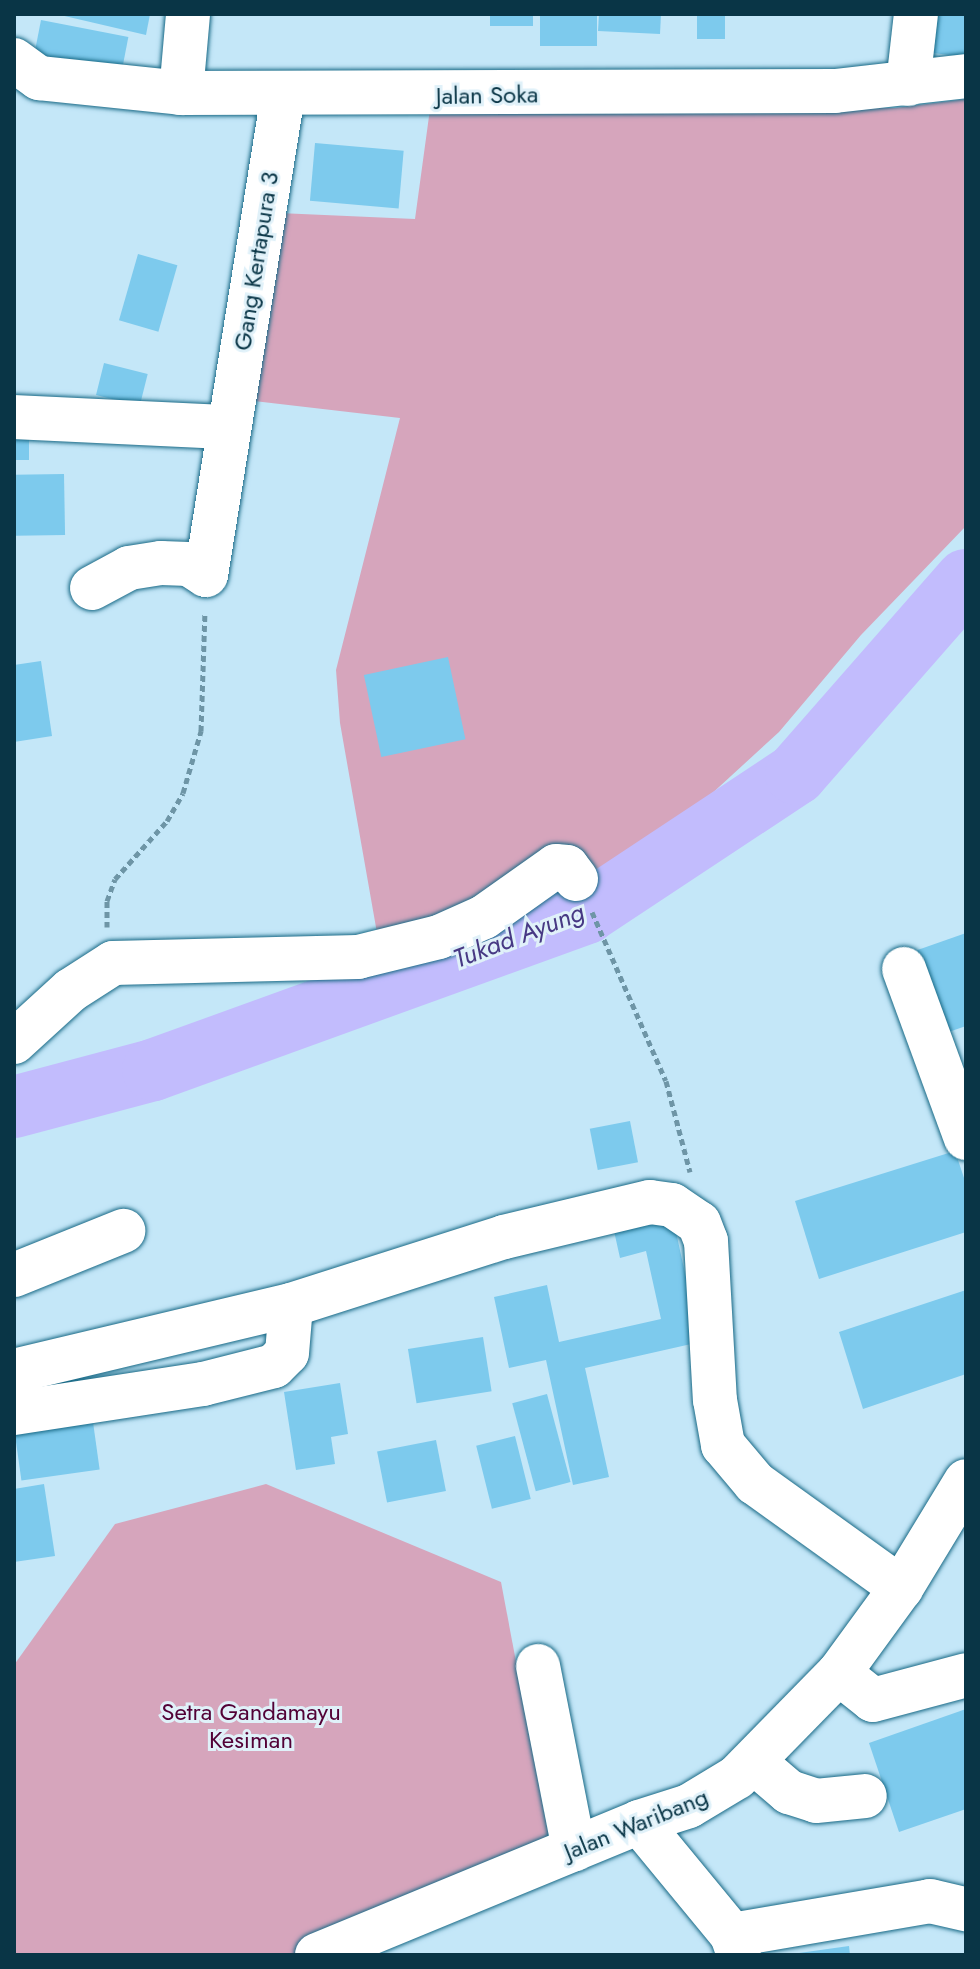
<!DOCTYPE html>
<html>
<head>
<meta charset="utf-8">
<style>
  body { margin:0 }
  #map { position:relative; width:980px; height:1969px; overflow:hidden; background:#c4e7f8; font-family:Jost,sans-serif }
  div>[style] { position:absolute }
  .green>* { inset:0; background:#d6a5bc }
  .river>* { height:62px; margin:-31px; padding:0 31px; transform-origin:31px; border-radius:31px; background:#c2bcfd }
  .building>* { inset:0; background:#7dcaed; transform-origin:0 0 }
  .path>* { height:5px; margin-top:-2.5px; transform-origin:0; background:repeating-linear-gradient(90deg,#6e95a6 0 6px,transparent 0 10px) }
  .roads { filter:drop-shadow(0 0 2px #186986) drop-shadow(0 0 2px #186986) }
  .minor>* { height:44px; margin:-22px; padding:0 22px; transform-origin:22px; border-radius:22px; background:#fff }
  span { translate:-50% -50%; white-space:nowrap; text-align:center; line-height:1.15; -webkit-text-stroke:6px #e0f1f9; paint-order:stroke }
  .street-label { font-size:24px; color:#093546 }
  .park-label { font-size:24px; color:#520136 }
  .water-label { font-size:26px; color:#473984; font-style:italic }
  .frame { position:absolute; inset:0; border:16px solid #093546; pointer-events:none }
</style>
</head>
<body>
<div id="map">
  <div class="green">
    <div style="clip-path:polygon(966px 99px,966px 526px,861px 635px,779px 732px,659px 842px,562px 893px,426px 932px,377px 933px,340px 723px,336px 670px,400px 418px,246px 400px,279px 213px,415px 219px,430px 109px,895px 108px)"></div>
    <div style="clip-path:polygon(266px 1484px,501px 1582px,552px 1853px,300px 1955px,14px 1955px,14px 1665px,115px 1524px)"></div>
  </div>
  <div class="river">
    <div style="left:14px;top:1107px;width:144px;rotate:-14.9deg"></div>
    <div style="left:153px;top:1070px;width:461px;rotate:-19.9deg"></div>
    <div style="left:586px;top:913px;width:252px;rotate:-33.5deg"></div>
    <div style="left:796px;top:774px;width:258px;rotate:-48.8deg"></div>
  </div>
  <div class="building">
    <div style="clip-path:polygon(56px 14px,150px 14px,146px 35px)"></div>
    <div style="left:490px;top:14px;width:43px;height:12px"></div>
    <div style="left:540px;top:14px;width:57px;height:32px"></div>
    <div style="clip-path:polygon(599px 14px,661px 14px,660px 34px,598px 31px)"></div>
    <div style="left:697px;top:14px;width:28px;height:25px"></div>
    <div style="clip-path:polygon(938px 14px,966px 14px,966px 57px,933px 53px)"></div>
    <div style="left:41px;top:20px;width:89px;height:40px;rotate:11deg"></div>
    <div style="left:315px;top:143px;width:89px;height:58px;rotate:5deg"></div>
    <div style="left:138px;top:254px;width:41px;height:69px;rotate:16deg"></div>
    <div style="left:104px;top:363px;width:45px;height:33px;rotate:14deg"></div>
    <div style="left:14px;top:426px;width:15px;height:34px"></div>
    <div style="left:64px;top:474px;width:61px;height:50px;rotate:89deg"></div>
    <div style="left:448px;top:657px;width:84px;height:86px;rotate:78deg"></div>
    <div style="clip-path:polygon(41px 661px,52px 736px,14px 742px,14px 665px)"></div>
    <div style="clip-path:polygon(966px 933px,966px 1026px,937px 1036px,909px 953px)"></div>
    <div style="left:630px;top:1121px;width:42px;height:41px;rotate:79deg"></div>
    <div style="clip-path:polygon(955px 1151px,966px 1184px,966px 1232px,819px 1279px,795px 1201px)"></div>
    <div style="clip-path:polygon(671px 1209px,700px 1342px,585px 1368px,609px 1477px,573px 1485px,546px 1360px,509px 1368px,494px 1297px,547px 1285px,559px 1342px,661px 1319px,646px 1251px,620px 1258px,612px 1222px)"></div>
    <div style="clip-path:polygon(966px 1290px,966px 1374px,863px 1409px,839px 1332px)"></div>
    <div style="left:483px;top:1337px;width:55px;height:76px;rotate:81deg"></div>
    <div style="clip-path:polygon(340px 1383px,348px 1434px,331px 1437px,335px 1464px,296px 1470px,284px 1392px)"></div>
    <div style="left:547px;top:1394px;width:91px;height:36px;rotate:75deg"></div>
    <div style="left:92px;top:1415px;width:55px;height:79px;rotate:82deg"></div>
    <div style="left:515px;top:1436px;width:65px;height:40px;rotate:76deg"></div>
    <div style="left:436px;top:1440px;width:52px;height:60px;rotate:79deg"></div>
    <div style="clip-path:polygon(44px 1484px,55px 1556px,14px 1562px,14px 1489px)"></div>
    <div style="clip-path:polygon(966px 1709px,966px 1809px,899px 1832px,869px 1743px)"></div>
    <div style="clip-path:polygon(849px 1946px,850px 1955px,799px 1955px,799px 1953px)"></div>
  </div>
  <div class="path">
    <div style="left:592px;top:912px;width:184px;rotate:66.4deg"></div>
    <div style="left:666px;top:1081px;width:94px;rotate:75.2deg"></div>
    <div style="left:107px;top:927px;width:26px;rotate:-90deg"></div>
    <div style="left:107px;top:901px;width:23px;rotate:-70deg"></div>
    <div style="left:115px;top:879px;width:78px;rotate:-48.1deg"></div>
    <div style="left:167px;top:821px;width:32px;rotate:-60deg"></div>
    <div style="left:183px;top:793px;width:65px;rotate:-73.8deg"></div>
    <div style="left:201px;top:731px;width:118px;rotate:-88.1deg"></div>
  </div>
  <div class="roads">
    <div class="minor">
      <div style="left:14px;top:60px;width:31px;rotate:36deg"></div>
      <div style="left:39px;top:78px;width:143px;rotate:6deg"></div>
      <div style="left:181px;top:93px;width:654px;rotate:-0.18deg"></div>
      <div style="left:835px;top:91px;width:132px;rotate:-6.5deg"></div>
      <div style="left:908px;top:84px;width:70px;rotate:-83.5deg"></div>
      <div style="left:181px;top:93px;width:79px;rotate:-84.9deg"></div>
      <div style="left:14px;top:417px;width:215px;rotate:2.7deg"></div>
      <div style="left:92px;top:588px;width:42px;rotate:-28.4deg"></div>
      <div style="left:129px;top:568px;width:32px;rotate:-9deg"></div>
      <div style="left:161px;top:563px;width:28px;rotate:2deg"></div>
      <div style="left:189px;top:564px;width:20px;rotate:33deg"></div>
      <div style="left:206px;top:575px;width:486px;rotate:-80.9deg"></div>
      <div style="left:904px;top:969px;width:180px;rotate:69.9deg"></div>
      <div style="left:14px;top:1042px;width:77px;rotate:-42.4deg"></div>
      <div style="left:71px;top:990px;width:50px;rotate:-32.7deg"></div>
      <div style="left:113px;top:963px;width:245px;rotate:-1.4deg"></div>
      <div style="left:358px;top:957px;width:83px;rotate:-13.9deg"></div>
      <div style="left:439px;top:937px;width:49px;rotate:-24deg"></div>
      <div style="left:484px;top:917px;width:88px;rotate:-35.3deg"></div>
      <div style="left:556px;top:866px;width:11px;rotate:5deg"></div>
      <div style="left:567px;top:867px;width:15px;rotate:53deg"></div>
      <div style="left:14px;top:1275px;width:118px;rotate:-22deg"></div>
      <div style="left:14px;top:1371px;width:285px;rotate:-13.4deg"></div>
      <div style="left:291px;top:1305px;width:224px;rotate:-17.7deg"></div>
      <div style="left:504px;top:1237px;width:150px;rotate:-13.5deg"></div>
      <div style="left:650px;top:1202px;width:22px;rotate:8deg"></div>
      <div style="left:672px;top:1205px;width:32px;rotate:34deg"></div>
      <div style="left:699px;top:1223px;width:19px;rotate:69deg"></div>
      <div style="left:706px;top:1241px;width:159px;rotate:86.8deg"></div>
      <div style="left:715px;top:1400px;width:46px;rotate:79.9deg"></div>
      <div style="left:723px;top:1445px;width:50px;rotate:49.9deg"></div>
      <div style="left:755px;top:1483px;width:180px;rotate:35.7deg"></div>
      <div style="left:14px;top:1413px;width:191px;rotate:-8.7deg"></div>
      <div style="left:203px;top:1384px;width:73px;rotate:-14.2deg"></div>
      <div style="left:274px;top:1366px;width:18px;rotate:-45deg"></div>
      <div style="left:287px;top:1353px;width:48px;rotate:-85.2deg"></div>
      <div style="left:538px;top:1666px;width:187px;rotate:78.9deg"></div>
      <div style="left:839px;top:1673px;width:43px;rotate:38.5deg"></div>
      <div style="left:873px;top:1700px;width:96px;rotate:-15deg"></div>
      <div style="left:755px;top:1763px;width:45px;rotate:40.5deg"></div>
      <div style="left:789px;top:1792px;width:28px;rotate:18deg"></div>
      <div style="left:816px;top:1801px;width:49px;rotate:-5.8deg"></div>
      <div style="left:639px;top:1822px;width:146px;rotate:50.5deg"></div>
      <div style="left:732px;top:1935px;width:21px;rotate:71deg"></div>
      <div style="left:732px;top:1935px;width:201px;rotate:-9.7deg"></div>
      <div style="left:930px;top:1901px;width:37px;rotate:13deg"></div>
      <div style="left:317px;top:1955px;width:348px;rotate:-22.4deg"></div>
      <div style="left:639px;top:1822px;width:52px;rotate:-17.7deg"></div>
      <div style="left:689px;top:1806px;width:56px;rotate:-31.1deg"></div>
      <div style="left:737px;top:1777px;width:146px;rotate:-45.6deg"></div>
      <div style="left:839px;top:1673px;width:105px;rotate:-53.9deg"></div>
      <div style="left:901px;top:1588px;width:125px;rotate:-58.7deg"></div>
    </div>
  </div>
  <div class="street-label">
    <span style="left:487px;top:95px;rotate:-1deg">Jalan Soka</span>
    <span style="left:256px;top:261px;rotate:-81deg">Gang Kertapura 3</span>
    <span style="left:636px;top:1824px;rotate:-22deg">Jalan Waribang</span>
  </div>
  <div class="park-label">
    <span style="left:251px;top:1726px">Setra Gandamayu<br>Kesiman</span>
  </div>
  <div class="water-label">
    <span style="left:519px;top:936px;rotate:-21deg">Tukad Ayung</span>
  </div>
  <div class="frame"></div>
</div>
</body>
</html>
